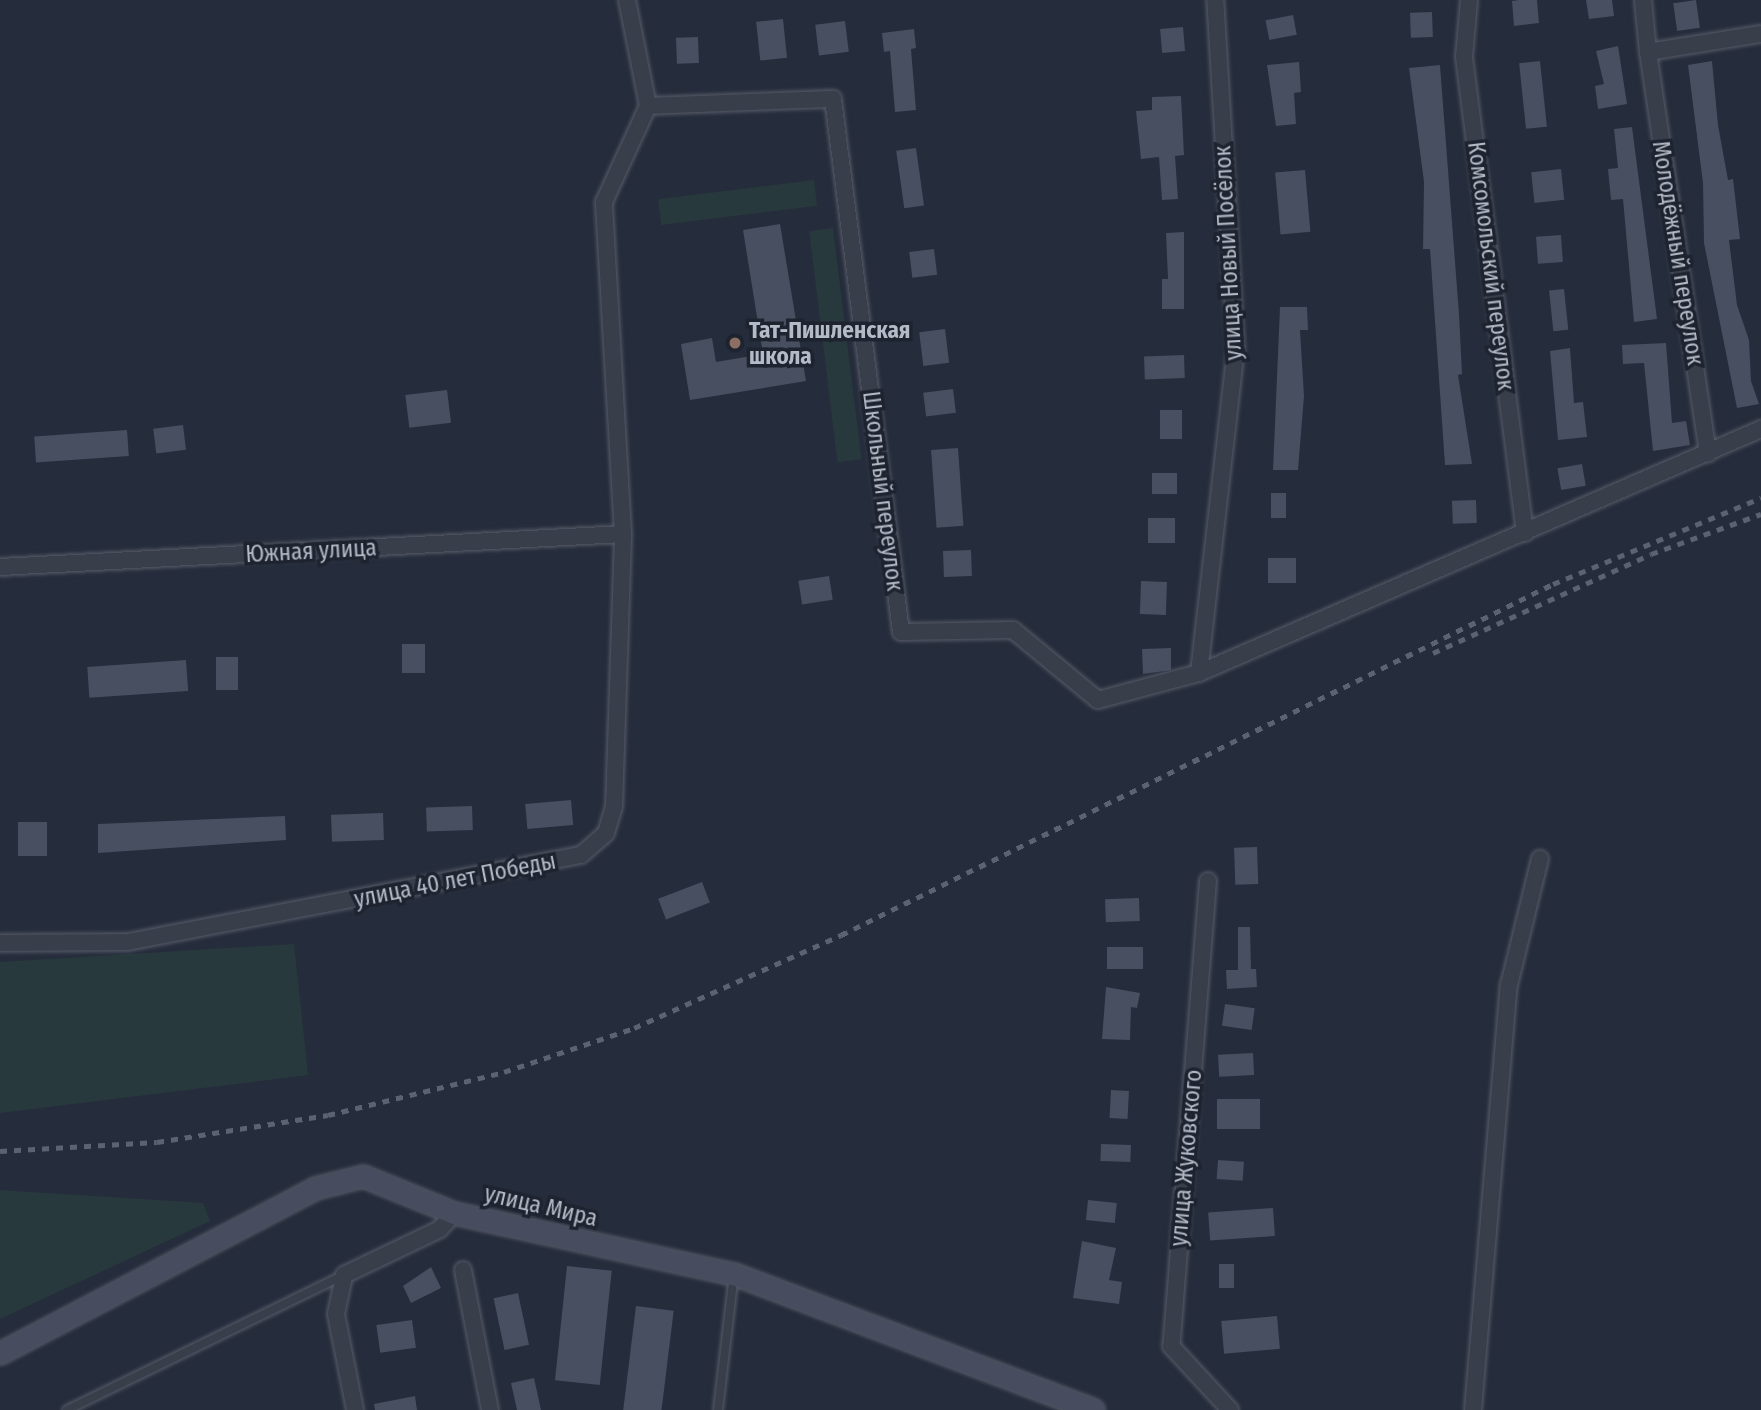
<!DOCTYPE html>
<html>
<head>
<meta charset="utf-8">
<style>
  body { margin:0 }
  #map { position:relative; width:1761px; height:1410px; overflow:hidden; background:#252c3b; font-family:"Fira Sans Condensed",sans-serif }
  div>[style] { position:absolute }
  .green>* { inset:0; background:#28393d; transform-origin:0 0 }
  .building>* { inset:0; background:#474f60; transform-origin:0 0 }
  .roads { filter:drop-shadow(0 0 2px #575c69) drop-shadow(0 0 2px #575c69) }
  .lane>* { height:8px; margin:-4px; padding:0 4px; transform-origin:4px; border-radius:4px; background:#393e4b }
  .street>* { height:16px; margin:-8px; padding:0 8px; transform-origin:8px; border-radius:8px; background:#393e4b }
  .secondary>* { height:21px; margin:-10.5px; padding:0 10.5px; transform-origin:10.5px; border-radius:10.5px; background:#474d5e }
  .rail>* { height:4.5px; margin-top:-2.25px; transform-origin:0; background:repeating-linear-gradient(90deg,#5b6272 0 7px,transparent 0 14px) }
  .dots>* { width:19px; height:19px; translate:-50% -50%; box-sizing:border-box; border:4px solid #1e2330; border-radius:50% }
  span { translate:-50% -50%; white-space:nowrap; text-align:center; line-height:1.15; -webkit-text-stroke:7px #1e2330; paint-order:stroke }
  .street-label { font-size:23px; color:#b5bac7 }
  .poi-label { font-size:23px; color:#b5bac7; font-weight:700 }
  .left { translate:0 -50%; text-align:left }
</style>
</head>
<body>
<div id="map">
  <div class="green">
    <div style="left:814px;top:180px;width:26px;height:157px;rotate:83deg"></div>
    <div style="left:833px;top:228px;width:233px;height:24px;rotate:83deg"></div>
    <div style="clip-path:polygon(294px 944px,308px 1075px,0 1113px,0 962px)"></div>
    <div style="clip-path:polygon(0 1190px,203px 1203px,210px 1221px,0 1319px)"></div>
  </div>
  <div class="building">
    <div style="clip-path:polygon(1519px 0,1537px 0,1539px 23px,1514px 26px,1512px 1px)"></div>
    <div style="clip-path:polygon(1586px 0,1612px 0,1614px 16px,1589px 19px)"></div>
    <div style="left:1696px;top:0;width:28px;height:23px;rotate:82deg"></div>
    <div style="left:1432px;top:12px;width:25px;height:22px;rotate:88deg"></div>
    <div style="left:1293px;top:15px;width:20px;height:28px;rotate:79deg"></div>
    <div style="left:783px;top:19px;width:39px;height:27px;rotate:84deg"></div>
    <div style="left:845px;top:21px;width:31px;height:30px;rotate:83deg"></div>
    <div style="left:1183px;top:27px;width:24px;height:23px;rotate:85deg"></div>
    <div style="clip-path:polygon(914px 29px,916px 48px,911px 49px,916px 110px,895px 112px,890px 51px,884px 52px,882px 33px)"></div>
    <div style="left:698px;top:37px;width:26px;height:22px;rotate:88deg"></div>
    <div style="clip-path:polygon(1618px 46px,1627px 104px,1598px 109px,1595px 86px,1604px 84px,1596px 51px)"></div>
    <div style="left:1540px;top:61px;width:66px;height:21px;rotate:84deg"></div>
    <div style="clip-path:polygon(1712px 61px,1718px 125px,1728px 180px,1733px 179px,1740px 239px,1729px 240px,1737px 305px,1749px 340px,1751px 381px,1759px 404px,1737px 408px,1704px 243px,1703px 183px,1688px 65px)"></div>
    <div style="clip-path:polygon(1299px 62px,1301px 92px,1294px 93px,1296px 124px,1276px 126px,1267px 65px)"></div>
    <div style="clip-path:polygon(1440px 65px,1459px 314px,1462px 374px,1458px 375px,1472px 464px,1445px 465px,1430px 249px,1423px 249px,1424px 182px,1409px 68px)"></div>
    <div style="clip-path:polygon(1181px 96px,1184px 155px,1175px 156px,1178px 199px,1162px 200px,1159px 157px,1141px 159px,1136px 111px,1152px 110px,1152px 97px)"></div>
    <div style="clip-path:polygon(1632px 127px,1657px 319px,1634px 322px,1623px 199px,1611px 200px,1608px 169px,1618px 168px,1614px 129px)"></div>
    <div style="left:916px;top:148px;width:58px;height:20px;rotate:82deg"></div>
    <div style="left:1561px;top:169px;width:31px;height:30px;rotate:84deg"></div>
    <div style="left:1305px;top:170px;width:62px;height:30px;rotate:85deg"></div>
    <div style="clip-path:polygon(780px 224px,806px 381px,690px 400px,681px 344px,712px 338px,716px 362px,763px 354px,743px 230px)"></div>
    <div style="clip-path:polygon(1184px 232px,1184px 309px,1162px 309px,1162px 279px,1168px 279px,1166px 233px)"></div>
    <div style="left:1561px;top:235px;width:27px;height:25px;rotate:86deg"></div>
    <div style="left:934px;top:249px;width:26px;height:25px;rotate:83deg"></div>
    <div style="left:1564px;top:289px;width:41px;height:15px;rotate:84deg"></div>
    <div style="clip-path:polygon(1280px 307px,1307px 307px,1308px 330px,1300px 330px,1304px 396px,1298px 470px,1273px 470px)"></div>
    <div style="left:945px;top:329px;width:34px;height:26px;rotate:83deg"></div>
    <div style="clip-path:polygon(1666px 343px,1672px 423px,1686px 421px,1690px 445px,1653px 451px,1644px 363px,1623px 364px,1622px 345px)"></div>
    <div style="clip-path:polygon(1570px 348px,1574px 403px,1583px 402px,1587px 437px,1558px 440px,1550px 351px)"></div>
    <div style="left:1184px;top:355px;width:23px;height:40px;rotate:88deg"></div>
    <div style="left:953px;top:389px;width:24px;height:30px;rotate:83deg"></div>
    <div style="left:447px;top:390px;width:33px;height:42px;rotate:83deg"></div>
    <div style="left:1182px;top:410px;width:29px;height:22px;rotate:90deg"></div>
    <div style="left:183px;top:425px;width:25px;height:30px;rotate:83deg"></div>
    <div style="left:127px;top:430px;width:26px;height:93px;rotate:86deg"></div>
    <div style="left:958px;top:448px;width:78px;height:27px;rotate:86deg"></div>
    <div style="left:1582px;top:464px;width:22px;height:25px;rotate:80deg"></div>
    <div style="left:1177px;top:473px;width:21px;height:25px;rotate:90deg"></div>
    <div style="left:1271px;top:493px;width:15px;height:25px"></div>
    <div style="left:1476px;top:500px;width:23px;height:24px;rotate:88deg"></div>
    <div style="left:1148px;top:518px;width:27px;height:25px"></div>
    <div style="left:971px;top:550px;width:26px;height:28px;rotate:88deg"></div>
    <div style="left:1268px;top:558px;width:28px;height:25px"></div>
    <div style="left:829px;top:576px;width:24px;height:31px;rotate:81deg"></div>
    <div style="left:1141px;top:581px;width:26px;height:33px;rotate:2deg"></div>
    <div style="left:402px;top:644px;width:23px;height:29px"></div>
    <div style="clip-path:polygon(1171px 648px,1171px 670px,1143px 674px,1142px 649px)"></div>
    <div style="left:216px;top:657px;width:22px;height:33px"></div>
    <div style="left:186px;top:660px;width:31px;height:99px;rotate:86deg"></div>
    <div style="left:571px;top:800px;width:25px;height:46px;rotate:85deg"></div>
    <div style="left:472px;top:806px;width:24px;height:46px;rotate:88deg"></div>
    <div style="left:383px;top:813px;width:27px;height:52px;rotate:88deg"></div>
    <div style="clip-path:polygon(285px 816px,286px 840px,98px 853px,98px 824px)"></div>
    <div style="left:18px;top:822px;width:29px;height:34px"></div>
    <div style="left:1257px;top:847px;width:37px;height:23px;rotate:88deg"></div>
    <div style="left:702px;top:882px;width:22px;height:47px;rotate:69deg"></div>
    <div style="left:1139px;top:898px;width:23px;height:34px;rotate:88deg"></div>
    <div style="clip-path:polygon(1238px 927px,1250px 927px,1251px 969px,1256px 969px,1257px 987px,1227px 989px,1226px 970px,1238px 970px)"></div>
    <div style="left:1143px;top:947px;width:22px;height:36px;rotate:90deg"></div>
    <div style="clip-path:polygon(1106px 987px,1140px 993px,1137px 1008px,1131px 1007px,1130px 1040px,1102px 1039px)"></div>
    <div style="left:1225px;top:1004px;width:30px;height:22px;rotate:8deg"></div>
    <div style="left:1253px;top:1053px;width:22px;height:35px;rotate:87deg"></div>
    <div style="left:1111px;top:1090px;width:18px;height:28px;rotate:3deg"></div>
    <div style="left:1217px;top:1099px;width:43px;height:30px"></div>
    <div style="left:1101px;top:1144px;width:30px;height:17px;rotate:2deg"></div>
    <div style="left:1218px;top:1160px;width:26px;height:19px;rotate:4deg"></div>
    <div style="left:1088px;top:1200px;width:29px;height:20px;rotate:6deg"></div>
    <div style="left:1273px;top:1208px;width:28px;height:65px;rotate:86deg"></div>
    <div style="clip-path:polygon(1082px 1241px,1116px 1248px,1109px 1280px,1122px 1282px,1119px 1304px,1073px 1298px)"></div>
    <div style="left:1234px;top:1264px;width:24px;height:15px;rotate:90deg"></div>
    <div style="left:567px;top:1266px;width:45px;height:115px;rotate:6deg"></div>
    <div style="clip-path:polygon(431px 1267px,441px 1288px,411px 1303px,403px 1286px)"></div>
    <div style="left:518px;top:1293px;width:53px;height:25px;rotate:78deg"></div>
    <div style="left:636px;top:1306px;width:38px;height:105px;rotate:7deg"></div>
    <div style="left:1277px;top:1316px;width:33px;height:56px;rotate:85deg"></div>
    <div style="left:412px;top:1320px;width:28px;height:36px;rotate:82deg"></div>
    <div style="clip-path:polygon(534px 1378px,541px 1410px,517px 1410px,511px 1383px)"></div>
    <div style="clip-path:polygon(415px 1396px,417px 1410px,375px 1410px,374px 1404px)"></div>
  </div>
  <div class="roads">
    <div class="lane">
      <div style="left:67px;top:1410px;width:308px;rotate:-26deg"></div>
      <div style="left:718px;top:1410px;width:137px;rotate:-83.3deg"></div>
    </div>
    <div class="street">
      <div style="left:627px;top:0;width:108px;rotate:78.8deg"></div>
      <div style="left:648px;top:106px;width:185px;rotate:-2.2deg"></div>
      <div style="left:833px;top:99px;width:537px;rotate:82.73deg"></div>
      <div style="left:901px;top:632px;width:112px;rotate:-1deg"></div>
      <div style="left:1013px;top:630px;width:110px;rotate:39.5deg"></div>
      <div style="left:1098px;top:700px;width:105px;rotate:-15deg"></div>
      <div style="left:1199px;top:673px;width:613px;rotate:-23.47deg"></div>
      <div style="left:1469px;top:0;width:57px;rotate:95deg"></div>
      <div style="left:1464px;top:57px;width:480px;rotate:82.7deg"></div>
      <div style="left:1643px;top:0;width:52px;rotate:84.5deg"></div>
      <div style="left:1648px;top:52px;width:114px;rotate:-9.1deg"></div>
      <div style="left:1648px;top:52px;width:406px;rotate:81.5deg"></div>
      <div style="left:0;top:567px;width:624px;rotate:-3.03deg"></div>
      <div style="left:1199px;top:673px;width:326px;rotate:-83.5deg"></div>
      <div style="left:1236px;top:349px;width:350px;rotate:-93.4deg"></div>
      <div style="left:1208px;top:881px;width:466px;rotate:94.5deg"></div>
      <div style="left:1171px;top:1346px;width:87px;rotate:47.3deg"></div>
      <div style="left:0;top:943px;width:128px;rotate:-0.4deg"></div>
      <div style="left:128px;top:942px;width:461px;rotate:-10.9deg"></div>
      <div style="left:581px;top:855px;width:33px;rotate:-41deg"></div>
      <div style="left:606px;top:833px;width:27px;rotate:-73deg"></div>
      <div style="left:614px;top:807px;width:273px;rotate:-88.1deg"></div>
      <div style="left:623px;top:534px;width:333px;rotate:-93.3deg"></div>
      <div style="left:604px;top:202px;width:106px;rotate:-65.4deg"></div>
      <div style="left:463px;top:1270px;width:143px;rotate:79.1deg"></div>
      <div style="left:355px;top:1410px;width:98px;rotate:-101.2deg"></div>
      <div style="left:336px;top:1314px;width:40px;rotate:-78deg"></div>
      <div style="left:344px;top:1275px;width:106px;rotate:-25.6deg"></div>
      <div style="left:440px;top:1229px;width:21px;rotate:-49deg"></div>
      <div style="left:1473px;top:1410px;width:427px;rotate:-85.2deg"></div>
      <div style="left:1509px;top:985px;width:130px;rotate:-76.2deg"></div>
    </div>
    <div class="secondary">
      <div style="left:0;top:1353px;width:356px;rotate:-27.6deg"></div>
      <div style="left:315px;top:1188px;width:49px;rotate:-14deg"></div>
      <div style="left:363px;top:1176px;width:98px;rotate:22.1deg"></div>
      <div style="left:454px;top:1213px;width:287px;rotate:12.3deg"></div>
      <div style="left:734px;top:1274px;width:384px;rotate:20.7deg"></div>
    </div>
  </div>
  <div class="rail">
    <div style="left:1433px;top:653px;width:239px;rotate:-24.4deg"></div>
    <div style="left:1651px;top:554px;width:117px;rotate:-20deg"></div>
    <div style="left:0;top:1151px;width:157px;rotate:-3.3deg"></div>
    <div style="left:157px;top:1142px;width:173px;rotate:-9deg"></div>
    <div style="left:328px;top:1115px;width:181px;rotate:-13.7deg"></div>
    <div style="left:504px;top:1072px;width:137px;rotate:-18.7deg"></div>
    <div style="left:634px;top:1028px;width:227px;rotate:-24.2deg"></div>
    <div style="left:841px;top:935px;width:794px;rotate:-26.24deg"></div>
    <div style="left:1553px;top:584px;width:225px;rotate:-22.5deg"></div>
  </div>
  <div class="dots">
    <div style="left:735px;top:343px;background:#8d6e63"></div>
  </div>
  <div class="street-label">
    <span style="left:1228px;top:253px;rotate:-93deg">улица Новый Посёлок</span>
    <span style="left:1678px;top:253px;rotate:81deg">Молодёжный переулок</span>
    <span style="left:1491px;top:266px;rotate:83deg">Комсомольский переулок</span>
    <span style="left:883px;top:491px;rotate:83deg">Школьный переулок</span>
    <span style="left:311px;top:551px;rotate:-3deg">Южная улица</span>
    <span style="left:455px;top:880px;rotate:-11deg">улица 40 лет Победы</span>
    <span style="left:1186px;top:1158px;rotate:-85deg">улица Жуковского</span>
    <span style="left:541px;top:1206px;rotate:13deg">улица Мира</span>
  </div>
  <div class="poi-label">
    <span class="left" style="left:749px;top:343px">Тат-Пишленская<br>школа</span>
  </div>
</div>
</body>
</html>
